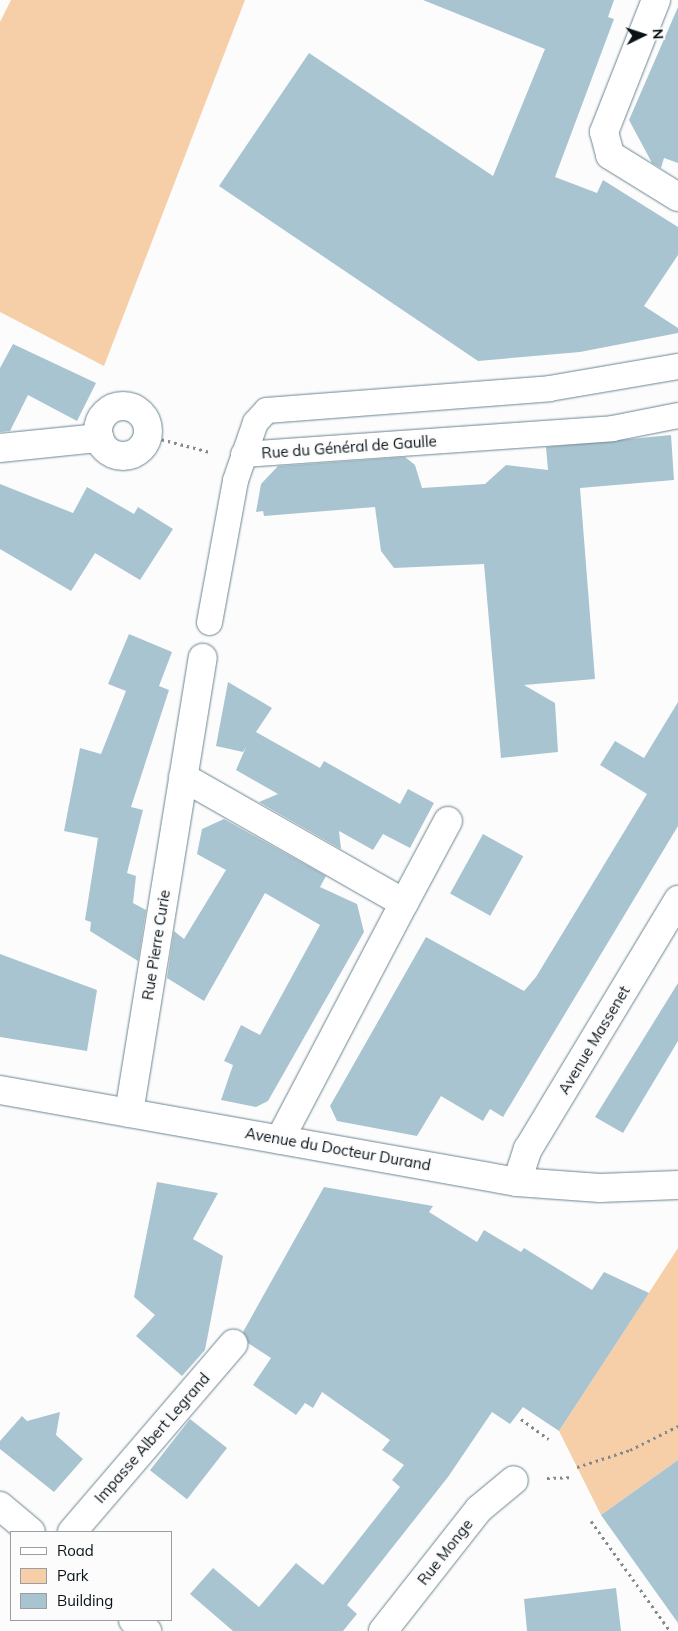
<!DOCTYPE html>
<html>
<head>
<meta charset="utf-8">
<style>
  body { margin:0 }
  #map { position:relative; width:678px; height:1631px; overflow:hidden; background:#fcfcfc; font-family:Mulish,sans-serif }
  div>[style] { position:absolute }
  .green>* { inset:0; background:#f6cfa8 }
  .building>* { inset:0; background:#a9c4d1; transform-origin:0 0 }
  .path>* { height:3px; margin-top:-1.5px; transform-origin:0; background:repeating-linear-gradient(90deg,#84898b 0 2.5px,transparent 0 6.5px) }
  .roads { filter:drop-shadow(0 0 1px #6c8591) drop-shadow(0 0 1px #6c8591) }
  .pedestrian>* { height:25px; margin:-12.5px; padding:0 12.5px; transform-origin:12.5px; border-radius:12.5px; background:#fff }
  .minor>* { height:28px; margin:-14px; padding:0 14px; transform-origin:14px; border-radius:14px; background:#fff }
  .minor>.ring { margin:-14px; padding:0; box-sizing:content-box; background:none; border:28px solid #fff; border-radius:50% }
  span { translate:-50% -50%; white-space:nowrap; text-align:center; line-height:1.15; -webkit-text-stroke:5px #fcfcfc; paint-order:stroke }
  .street-label { font-size:15px; color:#081217 }
  .legend { position:absolute; left:10px; top:1531px; width:162px; height:90px; box-sizing:border-box; background:#fcfcfc; border:1px solid #9a9ea0; margin:0; padding:6px 9px; list-style:none; font-size:15px; color:#081217 }
  .legend li { display:flex; align-items:center; gap:10px; height:25px }
  .legend b { width:25px; border:1px solid #9a9ea0 }
  .north { position:absolute; left:618px; top:10px; width:50px; height:50px; -webkit-text-stroke:4px #fcfcfc; paint-order:stroke; rotate:86deg; font-size:14px; font-weight:700; line-height:20px; text-align:center; color:#081217 }
  .north::after { content:''; display:block; margin:auto; width:18px; height:22px; background:#081217; clip-path:polygon(50% 0,100% 100%,50% 72%,0 100%) }
</style>
</head>
<body>
<div id="map">
  <div class="green">
    <div style="clip-path:polygon(11px 0,245px 0,104px 366px,0 312px,0 22px)"></div>
    <div style="clip-path:polygon(678px 1248px,678px 1460px,601px 1515px,559px 1431px)"></div>
  </div>
  <div class="building">
    <div style="clip-path:polygon(423px 0,614px 0,608px 17px,614px 19px,555px 177px,597px 193px,603px 180px,678px 227px,678px 255px,644px 306px,678px 328px,678px 333px,580px 352px,478px 361px,219px 186px,309px 53px,493px 176px,545px 49px)"></div>
    <div style="clip-path:polygon(678px 7px,678px 163px,664px 158px,661px 168px,652px 163px,629px 120px)"></div>
    <div style="clip-path:polygon(13px 344px,96px 383px,77px 421px,28px 395px,10px 431px,0 432px,0 368px)"></div>
    <div style="clip-path:polygon(671px 435px,674px 480px,580px 488px,595px 679px,524px 685px,555px 703px,558px 752px,501px 758px,484px 564px,394px 568px,381px 551px,375px 507px,264px 516px,263px 511px,256px 512px,261px 484px,278px 466px,405px 457px,415px 465px,422px 488px,485px 484px,506px 465px,548px 470px,546px 447px)"></div>
    <div style="clip-path:polygon(0 484px,73px 513px,87px 487px,134px 514px,138px 507px,173px 529px,140px 580px,95px 553px,71px 591px,0 549px)"></div>
    <div style="clip-path:polygon(129px 634px,172px 652px,159px 686px,169px 690px,131px 807px,143px 810px,127px 873px,136px 876px,133px 903px,146px 910px,138px 961px,90px 931px,91px 922px,85px 920px,98px 838px,64px 831px,80px 748px,101px 754px,126px 691px,108px 684px)"></div>
    <div style="clip-path:polygon(228px 682px,272px 708px,256px 732px,320px 768px,324px 761px,400px 804px,408px 789px,434px 803px,410px 848px,383px 834px,373px 850px,339px 831px,341px 849px,259px 802px,278px 794px,236px 770px,246px 747px,243px 752px,216px 746px)"></div>
    <div style="clip-path:polygon(678px 702px,678px 826px,503px 1117px,490px 1109px,483px 1121px,441px 1096px,417px 1136px,337px 1121px,330px 1106px,426px 937px,524px 991px,536px 977px,647px 794px,600px 765px,615px 741px,644px 758px)"></div>
    <div style="clip-path:polygon(224px 819px,326px 876px,320px 887px,357px 904px,364px 932px,268px 1101px,256px 1107px,221px 1100px,233px 1065px,224px 1061px,241px 1025px,260px 1035px,320px 925px,265px 893px,204px 1001px,167px 978px,174px 931px,184px 939px,226px 870px,197px 854px,202px 829px)"></div>
    <div style="left:483px;top:834px;width:46px;height:68px;rotate:29deg"></div>
    <div style="clip-path:polygon(0 954px,97px 990px,87px 1051px,0 1037px)"></div>
    <div style="clip-path:polygon(678px 983px,678px 1041px,623px 1133px,595px 1117px)"></div>
    <div style="clip-path:polygon(157px 1182px,218px 1193px,193px 1239px,223px 1256px,205px 1350px,182px 1376px,136px 1336px,155px 1315px,134px 1297px)"></div>
    <div style="clip-path:polygon(324px 1187px,433px 1206px,429px 1212px,477px 1242px,484px 1230px,521px 1252px,524px 1248px,592px 1290px,604px 1272px,649px 1293px,559px 1431px,523px 1407px,510px 1424px,492px 1412px,448px 1477px,347px 1605px,357px 1614px,343px 1631px,233px 1631px,190px 1594px,213px 1568px,259px 1607px,296px 1563px,323px 1585px,400px 1487px,392px 1480px,404px 1465px,382px 1450px,390px 1440px,322px 1392px,313px 1408px,305px 1403px,296px 1415px,253px 1385px,271px 1358px,248px 1343px,243px 1332px)"></div>
    <div style="clip-path:polygon(60px 1412px,56px 1435px,83px 1459px,54px 1492px,0 1449px,0 1441px,22px 1416px,27px 1421px)"></div>
    <div style="left:190px;top:1419px;width:47px;height:65px;rotate:38deg"></div>
    <div style="clip-path:polygon(678px 1460px,678px 1623px,601px 1515px)"></div>
    <div style="clip-path:polygon(616px 1588px,621px 1631px,527px 1631px,524px 1599px)"></div>
  </div>
  <div class="path">
    <div style="left:149px;top:436px;width:63px;rotate:14.7deg"></div>
    <div style="left:521px;top:1419px;width:34px;rotate:36deg"></div>
    <div style="left:577px;top:1467px;width:56px;rotate:-17.8deg"></div>
    <div style="left:630px;top:1450px;width:54px;rotate:-26.6deg"></div>
    <div style="left:547px;top:1478px;width:23px;rotate:-2deg"></div>
    <div style="left:591px;top:1521px;width:135px;rotate:54.3deg"></div>
  </div>
  <div class="roads">
    <div class="pedestrian">
      <div style="left:243px;top:454px;width:370px;rotate:-4deg"></div>
      <div style="left:612px;top:428px;width:67px;rotate:-11.1deg"></div>
      <div style="left:209px;top:622px;width:144px;rotate:-79.6deg"></div>
      <div style="left:235px;top:480px;width:61px;rotate:-71deg"></div>
      <div style="left:255px;top:422px;width:16px;rotate:-47deg"></div>
      <div style="left:266px;top:410px;width:284px;rotate:-4.4deg"></div>
      <div style="left:549px;top:388px;width:131px;rotate:-9.7deg"></div>
    </div>
    <div class="minor">
      <div style="left:656px;top:0;width:142px;rotate:111.5deg"></div>
      <div style="left:604px;top:132px;width:24px;rotate:75deg"></div>
      <div style="left:610px;top:155px;width:80px;rotate:31.7deg"></div>
      <div class="ring" style="left:98px;top:406px;width:22px;height:22px"></div>
      <div style="left:0;top:448px;width:100px;rotate:-5.8deg"></div>
      <div style="left:183px;top:777px;width:254px;rotate:29.7deg"></div>
      <div style="left:404px;top:903px;width:267px;rotate:117.7deg"></div>
      <div style="left:404px;top:903px;width:93px;rotate:-61.8deg"></div>
      <div style="left:0;top:1090px;width:525px;rotate:10.09deg"></div>
      <div style="left:517px;top:1182px;width:83px;rotate:4.1deg"></div>
      <div style="left:600px;top:1188px;width:78px;rotate:-2.2deg"></div>
      <div style="left:129px;top:1113px;width:461px;rotate:-80.8deg"></div>
      <div style="left:517px;top:1182px;width:35px;rotate:-72deg"></div>
      <div style="left:528px;top:1149px;width:291px;rotate:-58.9deg"></div>
      <div style="left:0;top:1506px;width:40px;rotate:40deg"></div>
      <div style="left:72px;top:1532px;width:248px;rotate:-49.4deg"></div>
      <div style="left:133px;top:1620px;width:18px;rotate:38deg"></div>
      <div style="left:383px;top:1631px;width:155px;rotate:-51.8deg"></div>
      <div style="left:479px;top:1509px;width:45px;rotate:-39.6deg"></div>
    </div>
  </div>
  <div class="street-label">
    <span style="left:349px;top:447px;rotate:-4deg">Rue du Général de Gaulle</span>
    <span style="left:156px;top:945px;rotate:-81deg">Rue Pierre Curie</span>
    <span style="left:594px;top:1040px;rotate:-59deg">Avenue Massenet</span>
    <span style="left:338px;top:1149px;rotate:10deg">Avenue du Docteur Durand</span>
    <span style="left:152px;top:1438px;rotate:-49deg">Impasse Albert Legrand</span>
    <span style="left:445px;top:1552px;rotate:-52deg">Rue Monge</span>
  </div>
  <ul class="legend">
  <li><b style="height:6px;background:#fff"></b>Road</li>
  <li><b style="height:14px;background:#f6cfa8"></b>Park</li>
  <li><b style="height:14px;background:#a9c4d1"></b>Building</li>
  </ul>
  <div class="north">N</div>
</div>
</body>
</html>
